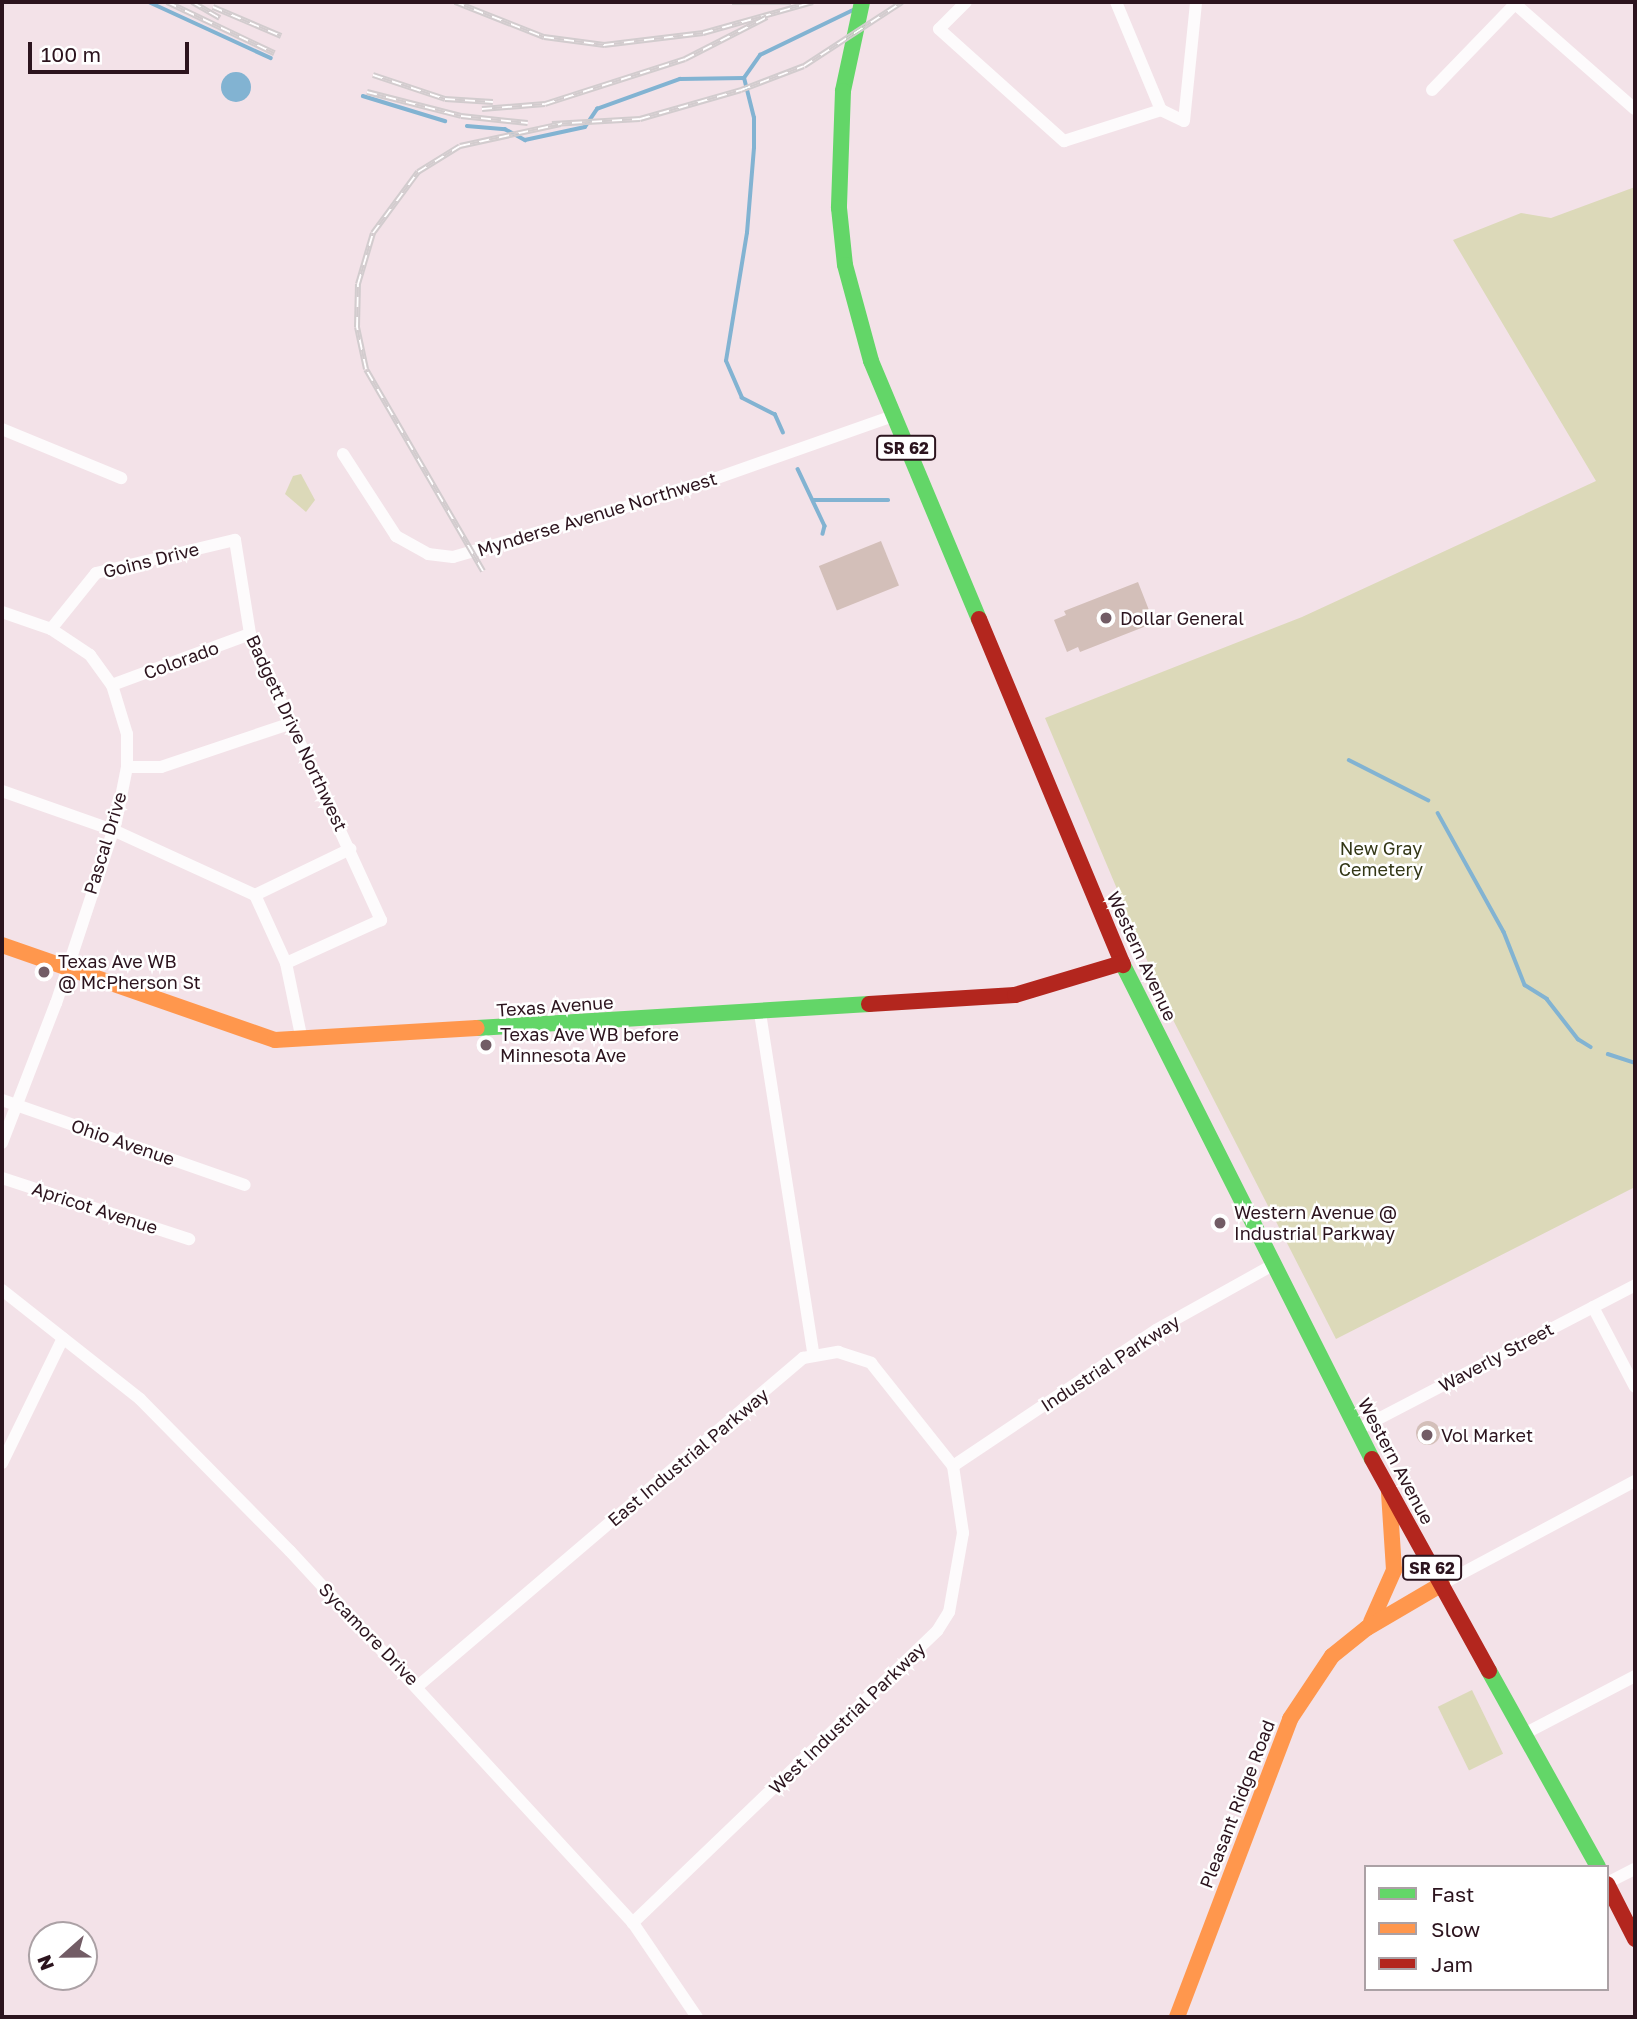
<!DOCTYPE html>
<html>
<head>
<meta charset="utf-8">
<style>
  body { margin:0 }
  #map { position:relative; width:1637px; height:2019px; overflow:hidden; background:#f3e2e8; font-family:"Golos Text",sans-serif }
  div>[style] { position:absolute }
  .green>* { inset:0; background:#dcd9b9; transform-origin:0 0 }
  .water>* { inset:0; background:#82b3d2 }
  .round { border-radius:50% }
  .stream>* { height:3.5px; margin:-1.75px; padding:0 1.75px; transform-origin:1.75px; border-radius:1.75px; background:#82b3d2 }
  .building>* { inset:0; background:#d3bfb9; transform-origin:0 0 }
  .street>* { height:12px; margin:-6px; padding:0 6px; transform-origin:6px; border-radius:6px; background:#fdfbfc }
  .fast>* { height:16px; margin:-8px; padding:0 8px; transform-origin:8px; border-radius:8px; background:#63d668 }
  .slow>* { height:16px; margin:-8px; padding:0 8px; transform-origin:8px; border-radius:8px; background:#ff974d }
  .jam>* { height:16px; margin:-8px; padding:0 8px; transform-origin:8px; border-radius:8px; background:#b3261e }
  .rail>* { height:6px; margin-top:-3px; transform-origin:0; background:repeating-linear-gradient(90deg,#fff 0 10px,#d2ccce 0 20px); box-sizing:border-box; border-block:2px solid #d2ccce }
  .dots>* { width:19px; height:19px; translate:-50% -50%; box-sizing:border-box; border:4px solid #fff; border-radius:50% }
  span { translate:-50% -50%; white-space:nowrap; text-align:center; line-height:1.15; -webkit-text-stroke:5px #fff; paint-order:stroke }
  .shield-label span { padding:2px 5px; background:#fff; border:2px solid; border-radius:5px; -webkit-text-stroke-width:0 }
  .shield-label { font-size:16px; color:#2c141e; font-weight:700 }
  .street-label { font-size:18px; color:#2c141e }
  .poi-label { font-size:18px; color:#2c141e }
  .left { translate:0 -50%; text-align:left }
  .park-label { font-size:18px; color:#333716 }
  .frame { position:absolute; inset:0; border:4px solid #2c141e; pointer-events:none }
  .legend { position:absolute; left:1364px; top:1865px; width:245px; height:126px; box-sizing:border-box; background:#fff; border:2px solid #aba1a5; margin:0; padding:9px 12px; list-style:none; font-size:21px; color:#2c141e }
  .legend li { display:flex; align-items:center; gap:14px; height:35px }
  .legend b { width:35px; border:2px solid #aba1a5 }
  .north { position:absolute; left:28px; top:1921px; width:70px; height:70px; box-sizing:border-box; background:#fff; border:2px solid #aba1a5; border-radius:50%; rotate:249deg; font-size:19px; font-weight:700; line-height:28px; text-align:center; color:#2c141e }
  .north::after { content:''; display:block; margin:auto; width:24px; height:32px; background:#725c65; clip-path:polygon(50% 0,100% 100%,50% 72%,0 100%) }
  .scale { position:absolute; left:28px; top:42px; width:161px; height:32px; box-sizing:border-box; border:4px solid #2c141e; border-top:0; padding-left:9px; font-size:21px; line-height:24px; white-space:nowrap; color:#2c141e; -webkit-text-stroke:5px #fff; paint-order:stroke }
</style>
</head>
<body>
<div id="map">
  <div class="green">
    <div style="clip-path:polygon(1635px 187px,1635px 1187px,1336px 1339px,1168px 1010px,1045px 718px,1302px 617px,1596px 481px,1453px 240px,1521px 213px,1551px 218px)"></div>
    <div style="clip-path:polygon(301px 474px,315px 500px,306px 512px,285px 494px,293px 476px)"></div>
    <div style="left:1472px;top:1690px;width:71px;height:38px;rotate:64deg"></div>
  </div>
  <div class="water">
    <div class="round" style="left:221px;top:72px;width:30px;height:30px"></div>
  </div>
  <div class="stream">
    <div style="left:149px;top:2px;width:134px;rotate:24.7deg"></div>
    <div style="left:937px;top:2px;width:16px"></div>
    <div style="left:363px;top:96px;width:86px;rotate:17deg"></div>
    <div style="left:467px;top:126px;width:38px;rotate:5deg"></div>
    <div style="left:505px;top:129px;width:23px;rotate:29deg"></div>
    <div style="left:525px;top:140px;width:61px;rotate:-12.2deg"></div>
    <div style="left:585px;top:127px;width:22px;rotate:-56deg"></div>
    <div style="left:597px;top:109px;width:88px;rotate:-19.9deg"></div>
    <div style="left:680px;top:79px;width:64px;rotate:-0.9deg"></div>
    <div style="left:783px;top:433px;width:20px;rotate:-114deg"></div>
    <div style="left:775px;top:415px;width:37px;rotate:-153deg"></div>
    <div style="left:742px;top:398px;width:40px;rotate:-113.4deg"></div>
    <div style="left:726px;top:361px;width:130px;rotate:-80.7deg"></div>
    <div style="left:747px;top:233px;width:85px;rotate:-85.3deg"></div>
    <div style="left:754px;top:148px;width:30px;rotate:-90deg"></div>
    <div style="left:754px;top:118px;width:41px;rotate:-104deg"></div>
    <div style="left:744px;top:78px;width:28px;rotate:-55deg"></div>
    <div style="left:760px;top:55px;width:103px;rotate:-25.8deg"></div>
    <div style="left:798px;top:469px;width:63px;rotate:64.7deg"></div>
    <div style="left:825px;top:526px;width:8px;rotate:104deg"></div>
    <div style="left:814px;top:500px;width:74px"></div>
    <div style="left:1349px;top:760px;width:89px;rotate:26.9deg"></div>
    <div style="left:1438px;top:813px;width:136px;rotate:61deg"></div>
    <div style="left:1504px;top:932px;width:57px;rotate:68.4deg"></div>
    <div style="left:1525px;top:985px;width:26px;rotate:32deg"></div>
    <div style="left:1547px;top:999px;width:51px;rotate:52.2deg"></div>
    <div style="left:1578px;top:1039px;width:15px;rotate:32deg"></div>
    <div style="left:1608px;top:1054px;width:28px;rotate:18deg"></div>
  </div>
  <div class="building">
    <div style="left:881px;top:541px;width:48px;height:67px;rotate:68deg"></div>
    <div style="clip-path:polygon(1138px 582px,1154px 623px,1080px 652px,1078px 647px,1067px 652px,1054px 620px,1066px 615px,1064px 611px)"></div>
    <div class="round" style="left:1416px;top:1421px;width:24px;height:24px"></div>
  </div>
  <div class="street">
    <div style="left:966px;top:2px;width:38px;rotate:135deg"></div>
    <div style="left:939px;top:29px;width:168px;rotate:41.9deg"></div>
    <div style="left:1064px;top:141px;width:102px;rotate:-17.7deg"></div>
    <div style="left:1116px;top:2px;width:117px;rotate:67.4deg"></div>
    <div style="left:1161px;top:110px;width:25px;rotate:26deg"></div>
    <div style="left:1184px;top:121px;width:120px;rotate:-84.2deg"></div>
    <div style="left:1513px;top:2px;width:162px;rotate:41.3deg"></div>
    <div style="left:1432px;top:90px;width:120px;rotate:-46deg"></div>
    <div style="left:2px;top:429px;width:129px;rotate:22.4deg"></div>
    <div style="left:343px;top:454px;width:98px;rotate:57.1deg"></div>
    <div style="left:396px;top:536px;width:37px;rotate:29deg"></div>
    <div style="left:428px;top:554px;width:25px;rotate:7deg"></div>
    <div style="left:453px;top:557px;width:240px;rotate:-16.2deg"></div>
    <div style="left:683px;top:490px;width:223px;rotate:-19.4deg"></div>
    <div style="left:2px;top:612px;width:52px;rotate:19.1deg"></div>
    <div style="left:51px;top:629px;width:47px;rotate:33.7deg"></div>
    <div style="left:90px;top:655px;width:37px;rotate:54deg"></div>
    <div style="left:112px;top:685px;width:51px;rotate:73deg"></div>
    <div style="left:127px;top:734px;width:33px;rotate:90deg"></div>
    <div style="left:127px;top:767px;width:56px;rotate:101.3deg"></div>
    <div style="left:116px;top:822px;width:191px;rotate:108.3deg"></div>
    <div style="left:56px;top:1003px;width:150px;rotate:111.1deg"></div>
    <div style="left:51px;top:629px;width:72px;rotate:-51.2deg"></div>
    <div style="left:96px;top:573px;width:143px;rotate:-13.4deg"></div>
    <div style="left:235px;top:540px;width:95px;rotate:80.9deg"></div>
    <div style="left:250px;top:634px;width:315px;rotate:65.4deg"></div>
    <div style="left:381px;top:920px;width:104px;rotate:155.6deg"></div>
    <div style="left:112px;top:685px;width:147px;rotate:-20.3deg"></div>
    <div style="left:127px;top:767px;width:34px"></div>
    <div style="left:161px;top:767px;width:135px;rotate:-18.6deg"></div>
    <div style="left:2px;top:791px;width:118px;rotate:19.4deg"></div>
    <div style="left:113px;top:830px;width:156px;rotate:24.6deg"></div>
    <div style="left:255px;top:895px;width:75px;rotate:65.5deg"></div>
    <div style="left:286px;top:963px;width:79px;rotate:78.3deg"></div>
    <div style="left:255px;top:895px;width:106px;rotate:-25.8deg"></div>
    <div style="left:760px;top:1013px;width:347px;rotate:81.1deg"></div>
    <div style="left:2px;top:1100px;width:257px;rotate:19.3deg"></div>
    <div style="left:2px;top:1178px;width:197px;rotate:18.1deg"></div>
    <div style="left:2px;top:1290px;width:176px;rotate:38.3deg"></div>
    <div style="left:140px;top:1399px;width:214px;rotate:45.4deg"></div>
    <div style="left:290px;top:1551px;width:506px;rotate:47.32deg"></div>
    <div style="left:633px;top:1923px;width:114px;rotate:55.8deg"></div>
    <div style="left:1593px;top:1307px;width:90px;rotate:62.3deg"></div>
    <div style="left:1357px;top:1430px;width:314px;rotate:-27.5deg"></div>
    <div style="left:2px;top:1463px;width:139px;rotate:-64deg"></div>
    <div style="left:953px;top:1466px;width:244px;rotate:-33.8deg"></div>
    <div style="left:1156px;top:1330px;width:132px;rotate:-29.1deg"></div>
    <div style="left:1442px;top:1584px;width:219px;rotate:-28.1deg"></div>
    <div style="left:418px;top:1686px;width:506px;rotate:-40.43deg"></div>
    <div style="left:803px;top:1358px;width:36px;rotate:-10deg"></div>
    <div style="left:838px;top:1352px;width:35px;rotate:18deg"></div>
    <div style="left:871px;top:1363px;width:132px;rotate:51.5deg"></div>
    <div style="left:953px;top:1466px;width:68px;rotate:81.5deg"></div>
    <div style="left:963px;top:1533px;width:80px;rotate:100deg"></div>
    <div style="left:949px;top:1612px;width:22px;rotate:122deg"></div>
    <div style="left:937px;top:1631px;width:422px;rotate:136.2deg"></div>
    <div style="left:1526px;top:1733px;width:123px;rotate:-27.6deg"></div>
    <div style="left:1607px;top:1883px;width:31px;rotate:-27deg"></div>
  </div>
  <div class="fast">
    <div style="left:862px;top:2px;width:91px;rotate:102.1deg"></div>
    <div style="left:843px;top:91px;width:117px;rotate:92deg"></div>
    <div style="left:839px;top:208px;width:57px;rotate:84deg"></div>
    <div style="left:845px;top:265px;width:99px;rotate:74.8deg"></div>
    <div style="left:871px;top:361px;width:280px;rotate:67.3deg"></div>
    <div style="left:1123px;top:965px;width:553px;rotate:63.25deg"></div>
    <div style="left:477px;top:1028px;width:393px;rotate:-3.5deg"></div>
    <div style="left:1489px;top:1671px;width:224px;rotate:60.9deg"></div>
  </div>
  <div class="slow">
    <div style="left:2px;top:945px;width:289px;rotate:19.2deg"></div>
    <div style="left:275px;top:1040px;width:202px;rotate:-3.4deg"></div>
    <div style="left:1371px;top:1622px;width:57px;rotate:-66.1deg"></div>
    <div style="left:1394px;top:1570px;width:78px;rotate:-93.7deg"></div>
    <div style="left:1177px;top:2017px;width:319px;rotate:-69.2deg"></div>
    <div style="left:1290px;top:1719px;width:76px;rotate:-56.3deg"></div>
    <div style="left:1332px;top:1656px;width:45px;rotate:-38.7deg"></div>
    <div style="left:1367px;top:1628px;width:87px;rotate:-30.4deg"></div>
  </div>
  <div class="jam">
    <div style="left:979px;top:619px;width:375px;rotate:67.4deg"></div>
    <div style="left:869px;top:1004px;width:146px;rotate:-3.5deg"></div>
    <div style="left:1015px;top:995px;width:112px;rotate:-16.7deg"></div>
    <div style="left:1372px;top:1459px;width:242px;rotate:61.1deg"></div>
    <div style="left:1607px;top:1884px;width:62px;rotate:63deg"></div>
  </div>
  <div class="rail">
    <div style="left:167px;top:2px;width:119px;rotate:25.5deg"></div>
    <div style="left:192px;top:2px;width:32px;rotate:30deg"></div>
    <div style="left:455px;top:2px;width:96px;rotate:21.5deg"></div>
    <div style="left:544px;top:37px;width:61px;rotate:7.6deg"></div>
    <div style="left:604px;top:45px;width:100px;rotate:-6.9deg"></div>
    <div style="left:703px;top:33px;width:114px;rotate:-15.7deg"></div>
    <div style="left:732px;top:2px;width:59px"></div>
    <div style="left:213px;top:7px;width:74px;rotate:23.1deg"></div>
    <div style="left:373px;top:75px;width:76px;rotate:18.4deg"></div>
    <div style="left:445px;top:99px;width:48px;rotate:3.6deg"></div>
    <div style="left:367px;top:92px;width:97px;rotate:14.3deg"></div>
    <div style="left:461px;top:116px;width:67px;rotate:6deg"></div>
    <div style="left:482px;top:109px;width:63px;rotate:-4.5deg"></div>
    <div style="left:545px;top:104px;width:147px;rotate:-17.8deg"></div>
    <div style="left:685px;top:59px;width:92px;rotate:-27.1deg"></div>
    <div style="left:552px;top:124px;width:88px;rotate:-3.3deg"></div>
    <div style="left:640px;top:119px;width:105px;rotate:-16deg"></div>
    <div style="left:741px;top:90px;width:67px;rotate:-20.9deg"></div>
    <div style="left:804px;top:66px;width:117px;rotate:-33.1deg"></div>
    <div style="left:483px;top:571px;width:233px;rotate:-120.1deg"></div>
    <div style="left:366px;top:369px;width:43px;rotate:-102.1deg"></div>
    <div style="left:357px;top:327px;width:43px;rotate:-88.7deg"></div>
    <div style="left:358px;top:284px;width:53px;rotate:-73.6deg"></div>
    <div style="left:373px;top:233px;width:76px;rotate:-53.6deg"></div>
    <div style="left:418px;top:172px;width:49px;rotate:-31.8deg"></div>
    <div style="left:460px;top:146px;width:103px;rotate:-12.3deg"></div>
  </div>
  <div class="dots">
    <div style="left:1106px;top:618px;background:#725c65"></div>
    <div style="left:44px;top:972px;background:#725c65"></div>
    <div style="left:486px;top:1045px;background:#725c65"></div>
    <div style="left:1220px;top:1223px;background:#725c65"></div>
    <div style="left:1427px;top:1435px;background:#725c65"></div>
  </div>
  <div class="shield-label">
    <span style="left:906px;top:448px">SR 62</span>
    <span style="left:1432px;top:1568px">SR 62</span>
  </div>
  <div class="street-label">
    <span style="left:597px;top:514px;rotate:-17deg">Mynderse Avenue Northwest</span>
    <span style="left:151px;top:560px;rotate:-14deg">Goins Drive</span>
    <span style="left:181px;top:660px;rotate:-20deg">Colorado</span>
    <span style="left:297px;top:733px;rotate:65deg">Badgett Drive Northwest</span>
    <span style="left:105px;top:843px;rotate:-73deg">Pascal Drive</span>
    <span style="left:1142px;top:956px;rotate:65deg">Western Avenue</span>
    <span style="left:555px;top:1006px;rotate:-4deg">Texas Avenue</span>
    <span style="left:123px;top:1142px;rotate:19deg">Ohio Avenue</span>
    <span style="left:95px;top:1208px;rotate:18deg">Apricot Avenue</span>
    <span style="left:1496px;top:1357px;rotate:-28deg">Waverly Street</span>
    <span style="left:1110px;top:1363px;rotate:-33deg">Industrial Parkway</span>
    <span style="left:688px;top:1457px;rotate:-40deg">East Industrial Parkway</span>
    <span style="left:1396px;top:1461px;rotate:62deg">Western Avenue</span>
    <span style="left:369px;top:1634px;rotate:46deg">Sycamore Drive</span>
    <span style="left:847px;top:1718px;rotate:-44deg">West Industrial Parkway</span>
    <span style="left:1237px;top:1804px;rotate:-69deg">Pleasant Ridge Road</span>
  </div>
  <div class="poi-label">
    <span class="left" style="left:1120px;top:618px">Dollar General</span>
    <span class="left" style="left:58px;top:972px">Texas Ave WB<br>@ McPherson St</span>
    <span class="left" style="left:500px;top:1045px">Texas Ave WB before<br>Minnesota Ave</span>
    <span class="left" style="left:1234px;top:1223px">Western Avenue @<br>Industrial Parkway</span>
    <span class="left" style="left:1441px;top:1435px">Vol Market</span>
  </div>
  <div class="park-label">
    <span style="left:1381px;top:859px">New Gray<br>Cemetery</span>
  </div>
  <div class="frame"></div>
  <ul class="legend">
  <li><b style="height:9px;background:#63d668"></b>Fast</li>
  <li><b style="height:9px;background:#ff974d"></b>Slow</li>
  <li><b style="height:9px;background:#b3261e"></b>Jam</li>
  </ul>
  <div class="north">N</div>
  <div class="scale">100 m</div>
</div>
</body>
</html>
